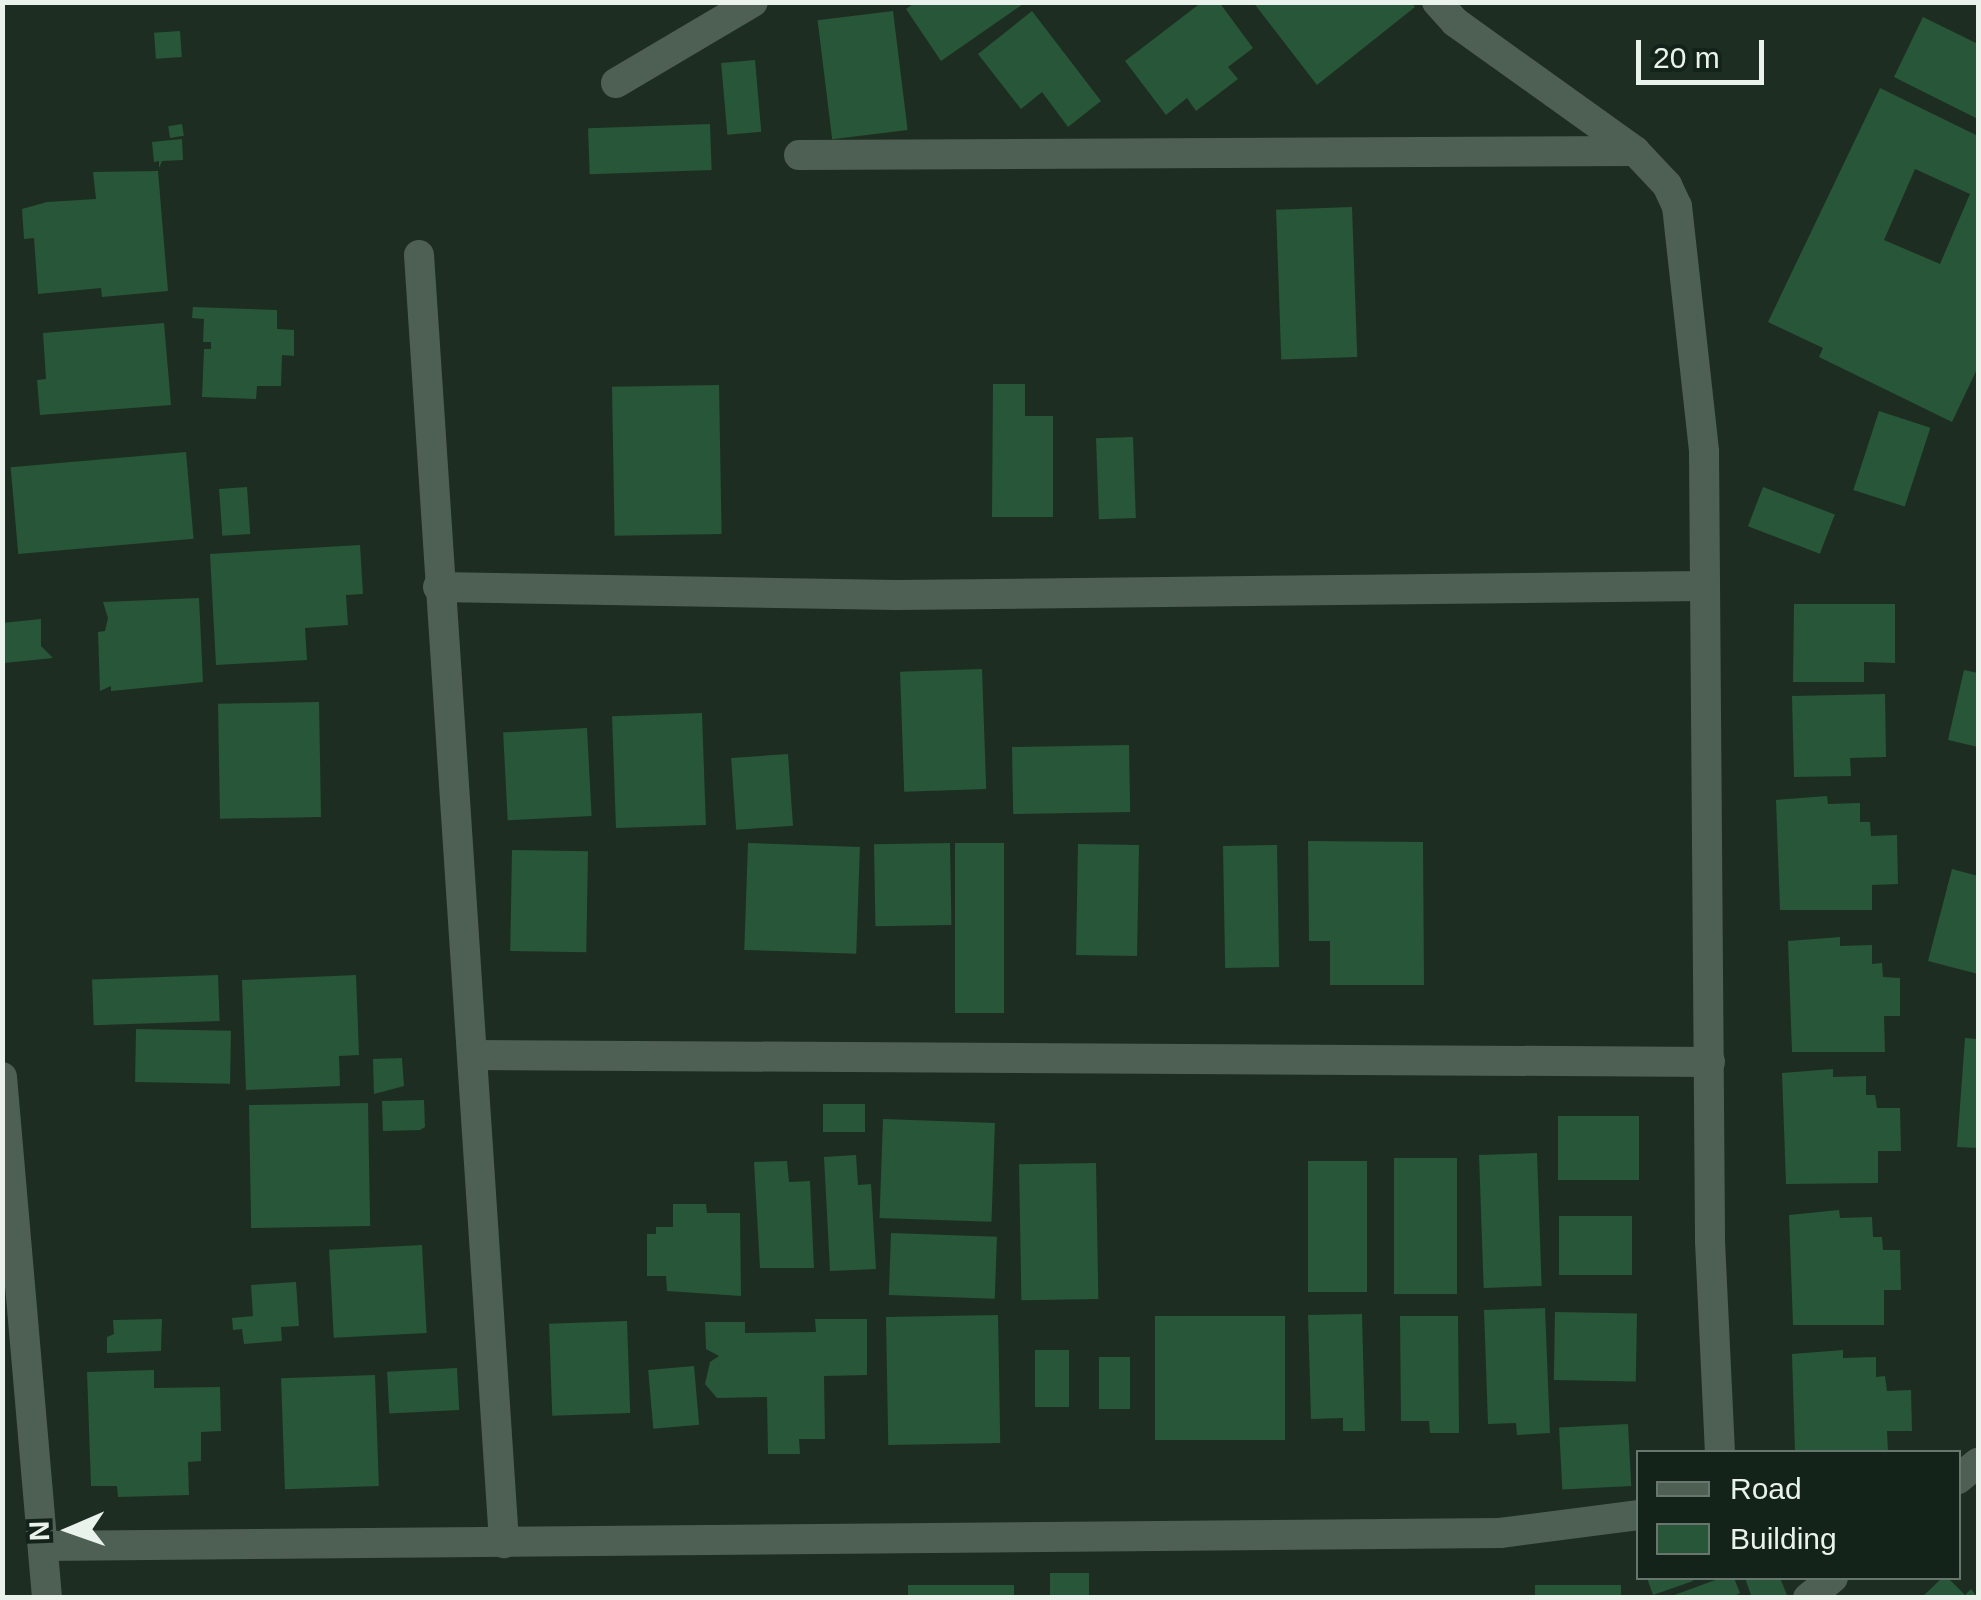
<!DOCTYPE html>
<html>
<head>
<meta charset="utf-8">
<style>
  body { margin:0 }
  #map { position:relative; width:1981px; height:1600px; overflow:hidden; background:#1e2d22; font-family:Arial,sans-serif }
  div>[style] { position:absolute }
  .building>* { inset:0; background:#285638; transform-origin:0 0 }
  .minor>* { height:30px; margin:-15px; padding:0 15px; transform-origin:15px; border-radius:15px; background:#4e6053 }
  span { translate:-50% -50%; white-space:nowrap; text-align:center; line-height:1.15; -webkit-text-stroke:9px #142319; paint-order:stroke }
  .frame { position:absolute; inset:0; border:5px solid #e9f3ec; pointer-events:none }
  .legend { position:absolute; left:1636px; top:1450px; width:325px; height:130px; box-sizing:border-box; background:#142319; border:2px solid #69766d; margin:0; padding:12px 18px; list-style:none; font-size:30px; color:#e9f3ec }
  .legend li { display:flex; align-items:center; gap:20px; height:50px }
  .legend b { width:50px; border:2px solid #69766d }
  .north { position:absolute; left:20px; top:1480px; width:100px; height:100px; -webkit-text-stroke:8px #142319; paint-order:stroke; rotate:268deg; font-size:28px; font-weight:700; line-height:40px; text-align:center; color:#e9f3ec }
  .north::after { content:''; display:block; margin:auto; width:35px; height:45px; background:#e9f3ec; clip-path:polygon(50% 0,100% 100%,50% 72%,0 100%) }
  .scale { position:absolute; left:1636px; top:40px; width:128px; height:45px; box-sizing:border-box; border:5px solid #e9f3ec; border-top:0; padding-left:12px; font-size:30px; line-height:35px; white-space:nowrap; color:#e9f3ec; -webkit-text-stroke:8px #142319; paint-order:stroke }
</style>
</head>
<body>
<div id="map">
  <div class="building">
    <div style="clip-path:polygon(916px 2px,1026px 2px,941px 61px,906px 9px)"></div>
    <div style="clip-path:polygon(1202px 2px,1219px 2px,1253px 48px,1228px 67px,1238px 79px,1196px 111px,1187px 98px,1166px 115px,1125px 61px)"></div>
    <div style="clip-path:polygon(1253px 2px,1411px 2px,1415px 7px,1317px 85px)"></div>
    <div style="left:893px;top:11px;width:120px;height:76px;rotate:83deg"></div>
    <div style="clip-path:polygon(1032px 11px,1101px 101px,1068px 127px,1042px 92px,1021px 109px,978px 54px)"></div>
    <div style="clip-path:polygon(1923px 17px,1978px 44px,1978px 119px,1894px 77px)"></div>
    <div style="left:180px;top:31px;width:26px;height:26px;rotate:86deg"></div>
    <div style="left:755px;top:60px;width:72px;height:34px;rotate:85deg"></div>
    <div style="clip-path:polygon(evenodd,1880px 88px,1978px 136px,1978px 367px,1952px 422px,1819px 357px,1823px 348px,1768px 322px,1880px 88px,1915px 169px,1970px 194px,1940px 264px,1884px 240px,1915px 169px)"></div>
    <div style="left:182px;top:124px;width:12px;height:14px;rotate:81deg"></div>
    <div style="left:710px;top:124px;width:46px;height:122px;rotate:88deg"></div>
    <div style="clip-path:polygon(182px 139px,183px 160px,162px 161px,159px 168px,159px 161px,154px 162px,152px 142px)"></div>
    <div style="clip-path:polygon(158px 171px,168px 291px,102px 297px,101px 288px,38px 294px,34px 238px,24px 239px,22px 209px,47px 202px,96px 199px,93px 172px)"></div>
    <div style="left:1352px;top:207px;width:150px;height:76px;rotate:88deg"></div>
    <div style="clip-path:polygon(193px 307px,277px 310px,277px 329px,294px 330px,294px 356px,282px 355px,281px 386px,257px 386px,256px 399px,202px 397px,204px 349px,211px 349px,211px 342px,203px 342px,204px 319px,192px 318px)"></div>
    <div style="clip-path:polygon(164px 323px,171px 405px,40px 415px,37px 380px,46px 379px,43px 333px)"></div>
    <div style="clip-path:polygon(993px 384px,1025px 384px,1025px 416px,1053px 416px,1053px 517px,992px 517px)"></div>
    <div style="left:719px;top:385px;width:149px;height:107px;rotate:89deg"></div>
    <div style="left:1879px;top:411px;width:54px;height:83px;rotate:18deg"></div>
    <div style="left:1133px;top:437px;width:81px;height:37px;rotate:88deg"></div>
    <div style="left:186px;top:452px;width:87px;height:176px;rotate:85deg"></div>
    <div style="left:247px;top:487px;width:47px;height:28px;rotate:86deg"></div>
    <div style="left:1763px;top:487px;width:77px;height:42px;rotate:21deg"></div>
    <div style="clip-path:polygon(360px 545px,363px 594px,346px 595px,348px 625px,305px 628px,307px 660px,216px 665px,210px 554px)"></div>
    <div style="clip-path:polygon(199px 598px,203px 682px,111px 691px,111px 686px,100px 691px,98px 632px,105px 631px,108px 618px,103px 602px)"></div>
    <div style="clip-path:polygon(1794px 604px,1895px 604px,1895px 663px,1864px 662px,1864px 682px,1793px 682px)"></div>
    <div style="clip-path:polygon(41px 619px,41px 646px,53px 658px,4px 663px,2px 623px)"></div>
    <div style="left:982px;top:669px;width:120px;height:82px;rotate:88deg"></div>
    <div style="clip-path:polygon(1964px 670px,1978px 673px,1978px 747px,1948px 740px)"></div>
    <div style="clip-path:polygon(1885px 694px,1886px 757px,1850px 758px,1851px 776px,1794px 777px,1792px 696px)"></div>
    <div style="left:319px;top:702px;width:115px;height:101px;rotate:89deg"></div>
    <div style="left:702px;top:713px;width:112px;height:90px;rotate:88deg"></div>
    <div style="left:587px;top:728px;width:88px;height:84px;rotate:87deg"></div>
    <div style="left:1129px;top:745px;width:67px;height:117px;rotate:89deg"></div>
    <div style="left:788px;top:754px;width:72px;height:57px;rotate:86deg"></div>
    <div style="clip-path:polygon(1827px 796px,1828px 804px,1860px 803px,1860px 822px,1870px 822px,1871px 836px,1897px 835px,1898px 884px,1872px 885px,1872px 910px,1780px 910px,1776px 800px)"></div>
    <div style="clip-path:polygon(1308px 841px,1423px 842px,1424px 985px,1330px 985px,1330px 941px,1309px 941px)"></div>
    <div style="left:748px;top:843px;width:112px;height:107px;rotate:2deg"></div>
    <div style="left:950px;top:843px;width:82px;height:76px;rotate:89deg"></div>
    <div style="left:955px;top:843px;width:49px;height:170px"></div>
    <div style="left:1078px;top:844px;width:61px;height:111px;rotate:1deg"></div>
    <div style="left:1277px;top:845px;width:122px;height:54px;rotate:89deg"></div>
    <div style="left:512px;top:850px;width:76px;height:101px;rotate:1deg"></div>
    <div style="clip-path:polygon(1952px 869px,1978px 876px,1978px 974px,1928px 961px)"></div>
    <div style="clip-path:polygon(1840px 937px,1840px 946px,1872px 945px,1872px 964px,1882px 963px,1883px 977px,1900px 978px,1900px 1016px,1884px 1016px,1885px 1052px,1792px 1052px,1788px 941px)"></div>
    <div style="left:218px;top:975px;width:46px;height:126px;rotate:88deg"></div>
    <div style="clip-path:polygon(356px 975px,359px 1055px,339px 1056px,340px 1086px,246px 1090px,242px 980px)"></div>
    <div style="left:136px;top:1029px;width:95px;height:53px;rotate:1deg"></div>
    <div style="clip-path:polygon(1965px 1038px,1978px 1039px,1978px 1148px,1957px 1147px)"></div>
    <div style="clip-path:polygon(402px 1058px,404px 1086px,374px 1094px,373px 1059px)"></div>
    <div style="clip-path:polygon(1833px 1069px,1833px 1077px,1866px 1076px,1866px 1095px,1875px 1095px,1877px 1108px,1900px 1108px,1901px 1151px,1878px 1151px,1878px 1183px,1786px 1184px,1782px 1073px)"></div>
    <div style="clip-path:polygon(424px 1100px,425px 1127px,420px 1130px,383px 1131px,382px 1101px)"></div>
    <div style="left:368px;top:1103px;width:123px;height:119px;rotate:89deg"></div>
    <div style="left:823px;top:1104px;width:42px;height:28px"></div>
    <div style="left:1558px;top:1116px;width:81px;height:64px"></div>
    <div style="left:883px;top:1119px;width:112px;height:99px;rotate:2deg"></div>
    <div style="left:1537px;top:1153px;width:133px;height:58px;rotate:88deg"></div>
    <div style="clip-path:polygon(856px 1155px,858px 1185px,871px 1184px,876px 1269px,830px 1271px,824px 1157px)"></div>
    <div style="left:1394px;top:1158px;width:63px;height:136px"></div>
    <div style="clip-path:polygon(787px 1161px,789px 1182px,810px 1181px,814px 1268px,760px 1268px,754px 1162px)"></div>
    <div style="left:1308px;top:1161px;width:59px;height:131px"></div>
    <div style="left:1096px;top:1163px;width:136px;height:77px;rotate:89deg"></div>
    <div style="clip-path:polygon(673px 1204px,706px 1204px,707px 1213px,740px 1213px,741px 1296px,667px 1291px,666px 1276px,647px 1276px,647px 1234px,656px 1234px,656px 1227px,673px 1227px)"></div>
    <div style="clip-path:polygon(1839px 1210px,1840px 1218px,1872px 1217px,1873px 1237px,1882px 1237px,1883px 1250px,1900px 1250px,1901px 1290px,1884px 1290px,1884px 1325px,1793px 1325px,1789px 1215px)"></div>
    <div style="left:1632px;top:1216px;width:59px;height:73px;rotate:90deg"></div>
    <div style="left:891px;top:1233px;width:106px;height:62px;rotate:2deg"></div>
    <div style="left:422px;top:1245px;width:88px;height:93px;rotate:87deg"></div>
    <div style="clip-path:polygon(296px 1282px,299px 1326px,281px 1327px,282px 1341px,244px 1344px,242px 1329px,233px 1330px,232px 1318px,253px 1316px,251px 1285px)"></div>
    <div style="clip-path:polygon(1545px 1308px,1550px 1433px,1517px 1435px,1516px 1423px,1488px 1424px,1484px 1310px)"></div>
    <div style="left:1555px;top:1312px;width:82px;height:68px;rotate:1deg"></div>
    <div style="clip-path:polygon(1362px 1314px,1365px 1431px,1343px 1431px,1343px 1418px,1311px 1419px,1308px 1315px)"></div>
    <div style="left:998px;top:1315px;width:128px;height:112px;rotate:89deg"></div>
    <div style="left:1285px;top:1316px;width:124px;height:130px;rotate:90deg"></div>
    <div style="clip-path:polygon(1400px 1316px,1458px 1316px,1459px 1433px,1430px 1433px,1429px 1421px,1401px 1421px)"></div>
    <div style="clip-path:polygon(162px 1319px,161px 1351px,107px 1353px,107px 1337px,114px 1334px,113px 1320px)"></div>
    <div style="clip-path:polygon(815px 1319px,867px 1319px,867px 1375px,824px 1376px,825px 1439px,799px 1439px,800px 1454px,768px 1454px,767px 1397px,717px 1398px,705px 1384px,710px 1362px,719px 1356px,706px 1349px,705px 1322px,745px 1322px,745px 1333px,816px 1332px)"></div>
    <div style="left:627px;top:1321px;width:92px;height:78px;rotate:88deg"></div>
    <div style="left:1035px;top:1350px;width:34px;height:57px"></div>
    <div style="clip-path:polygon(1843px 1350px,1843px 1358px,1876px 1357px,1876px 1377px,1885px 1376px,1887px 1391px,1911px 1390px,1912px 1431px,1887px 1431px,1888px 1452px,1795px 1452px,1792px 1354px)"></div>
    <div style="left:1099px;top:1357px;width:31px;height:52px"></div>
    <div style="left:694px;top:1366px;width:59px;height:46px;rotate:85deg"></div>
    <div style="left:457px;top:1368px;width:42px;height:70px;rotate:87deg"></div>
    <div style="clip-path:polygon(154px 1370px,154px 1388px,220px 1387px,221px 1431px,201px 1432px,201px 1461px,188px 1462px,189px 1495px,118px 1497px,117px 1486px,91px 1486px,87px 1372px)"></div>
    <div style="left:375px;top:1375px;width:111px;height:94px;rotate:88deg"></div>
    <div style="left:1628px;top:1424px;width:62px;height:69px;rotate:87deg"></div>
    <div style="left:1089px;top:1573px;width:25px;height:39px;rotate:90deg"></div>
    <div style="clip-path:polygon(1647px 1578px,1692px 1578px,1693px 1581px,1653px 1595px)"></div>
    <div style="clip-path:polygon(1721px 1578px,1734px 1578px,1740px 1593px,1731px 1598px,1666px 1598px)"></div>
    <div style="clip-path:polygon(1745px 1578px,1780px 1578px,1787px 1595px,1752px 1598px)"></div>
    <div style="clip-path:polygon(1942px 1578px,1948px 1578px,1965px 1595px,1971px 1589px,1978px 1598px,1921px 1598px)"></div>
    <div style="left:1014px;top:1585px;width:13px;height:106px;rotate:90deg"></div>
    <div style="left:1621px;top:1585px;width:13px;height:86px;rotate:90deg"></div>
  </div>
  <div class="minor">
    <div style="left:1437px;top:2px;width:27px;rotate:48deg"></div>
    <div style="left:1455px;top:22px;width:221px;rotate:35.6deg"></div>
    <div style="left:1635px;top:151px;width:47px;rotate:46.7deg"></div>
    <div style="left:1667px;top:185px;width:23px;rotate:65deg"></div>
    <div style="left:1677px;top:206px;width:247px;rotate:83.7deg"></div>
    <div style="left:1704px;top:452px;width:789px;rotate:89.56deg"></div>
    <div style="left:1710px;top:1241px;width:211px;rotate:87.3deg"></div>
    <div style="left:616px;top:83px;width:159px;rotate:-30.6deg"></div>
    <div style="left:799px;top:155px;width:836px;rotate:-0.27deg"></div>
    <div style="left:419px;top:255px;width:1291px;rotate:86.22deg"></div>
    <div style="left:438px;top:587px;width:458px;rotate:1deg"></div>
    <div style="left:896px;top:595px;width:807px;rotate:-0.64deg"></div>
    <div style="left:473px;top:1055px;width:1237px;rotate:0.32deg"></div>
    <div style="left:2px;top:1077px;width:523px;rotate:85.06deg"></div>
    <div style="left:1958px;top:1479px;width:26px;rotate:-39deg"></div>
    <div style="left:43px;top:1546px;width:1457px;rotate:-0.51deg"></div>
    <div style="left:1500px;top:1533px;width:139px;rotate:-7.4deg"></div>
    <div style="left:1808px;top:1598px;width:32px;rotate:-39deg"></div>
  </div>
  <div class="frame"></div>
  <ul class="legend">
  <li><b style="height:12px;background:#4e6053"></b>Road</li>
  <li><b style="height:28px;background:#285638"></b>Building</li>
  </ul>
  <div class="north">N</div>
  <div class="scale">20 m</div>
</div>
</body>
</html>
